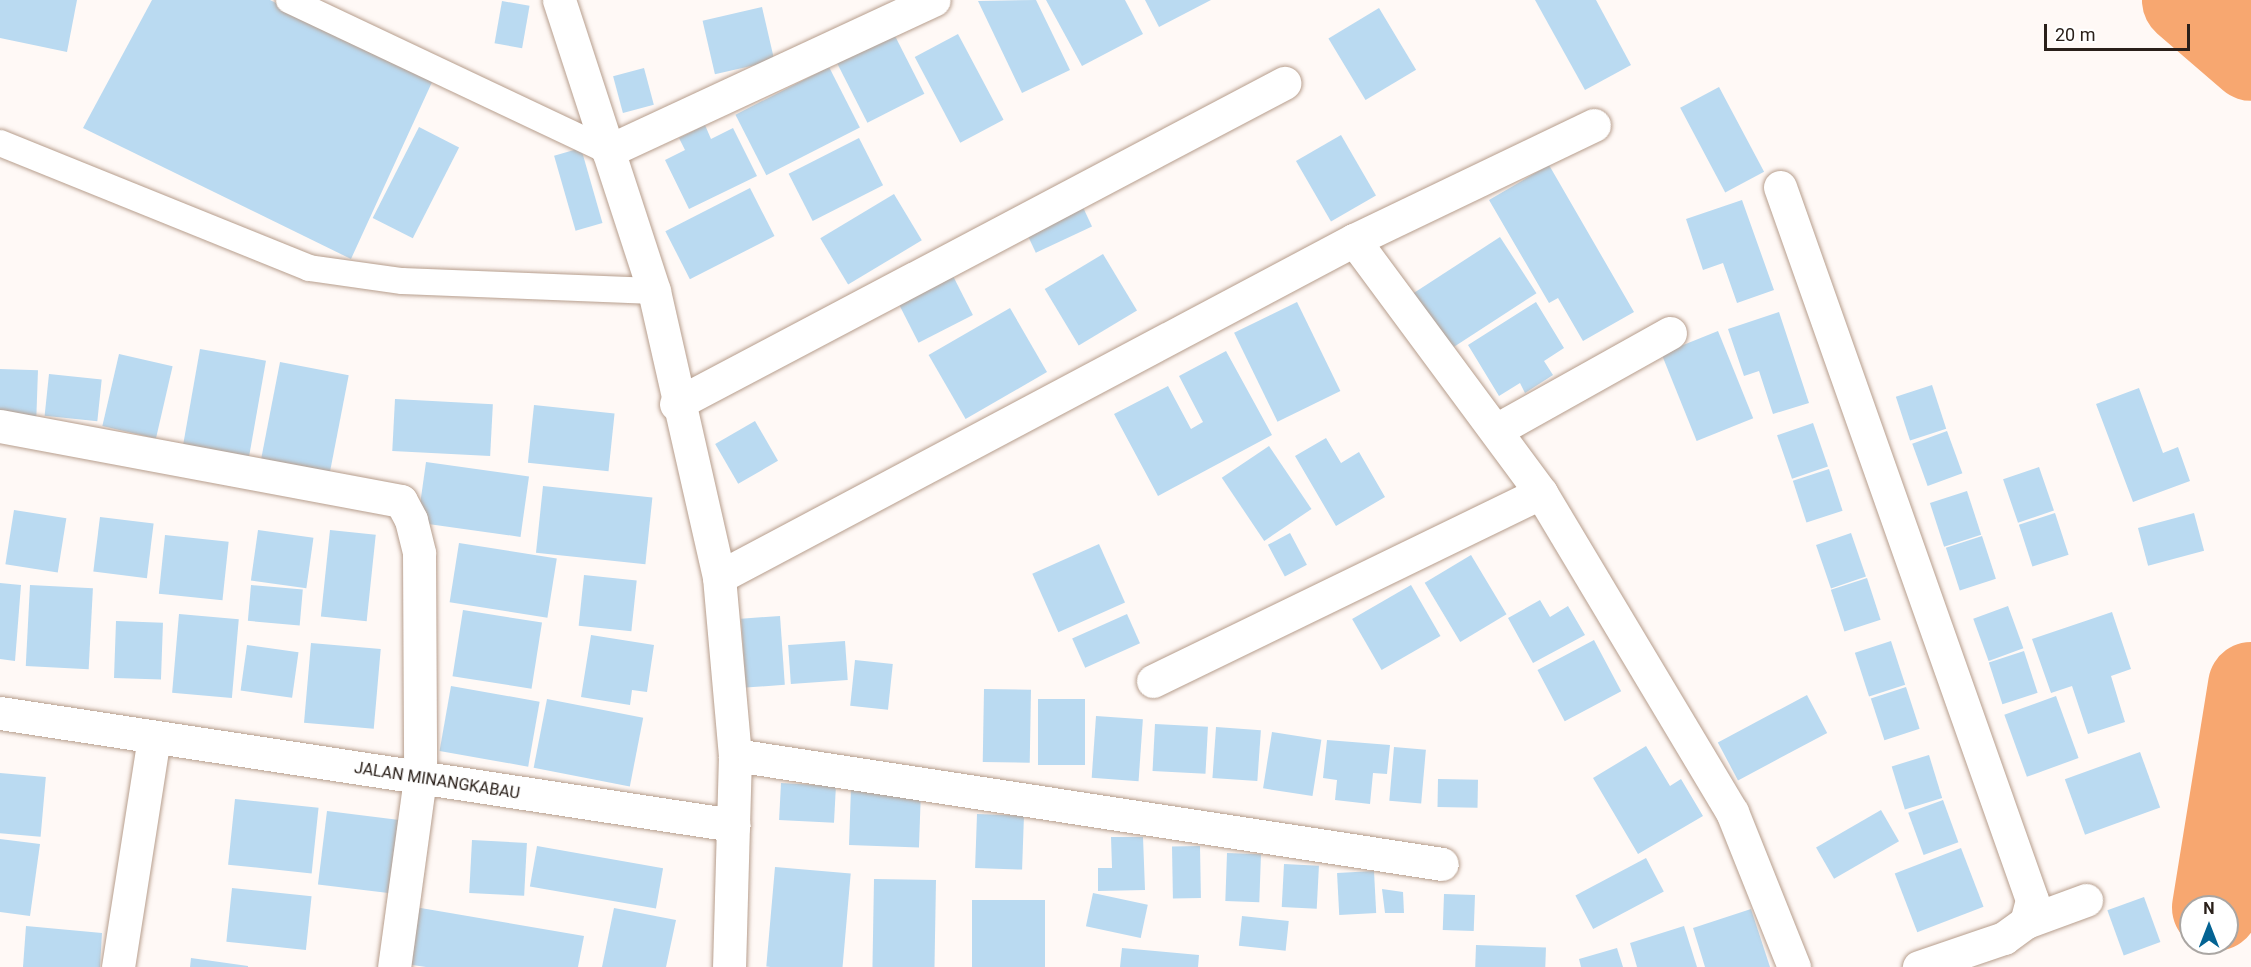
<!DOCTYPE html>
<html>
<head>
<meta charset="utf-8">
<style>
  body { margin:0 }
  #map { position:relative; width:2251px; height:967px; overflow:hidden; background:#fff9f6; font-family:Roboto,sans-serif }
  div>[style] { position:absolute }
  .river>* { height:87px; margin:-43.5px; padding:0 43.5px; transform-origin:43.5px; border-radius:43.5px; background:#f7a770 }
  .building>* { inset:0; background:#badaf1; transform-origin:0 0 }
  .roads { filter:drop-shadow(0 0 2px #b79e8d) drop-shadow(0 0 2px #b79e8d) }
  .lane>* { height:26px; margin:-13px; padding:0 13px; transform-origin:13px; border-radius:13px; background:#fff }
  .street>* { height:33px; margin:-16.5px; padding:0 16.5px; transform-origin:16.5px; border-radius:16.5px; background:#fff }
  span { translate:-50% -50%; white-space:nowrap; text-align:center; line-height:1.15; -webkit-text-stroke:6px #fff; paint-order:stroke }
  .street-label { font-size:16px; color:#2a201a }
  .north { position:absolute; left:2179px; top:895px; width:60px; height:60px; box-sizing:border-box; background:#fff; border:2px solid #aaa6a3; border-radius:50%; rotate:0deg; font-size:16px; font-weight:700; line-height:24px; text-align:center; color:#2a201a }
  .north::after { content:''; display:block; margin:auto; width:21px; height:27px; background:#046393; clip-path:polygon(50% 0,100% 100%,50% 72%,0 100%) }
  .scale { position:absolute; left:2044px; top:24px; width:146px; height:27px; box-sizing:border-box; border:3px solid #2a201a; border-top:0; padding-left:8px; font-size:18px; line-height:21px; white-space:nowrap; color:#2a201a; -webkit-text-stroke:4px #fff; paint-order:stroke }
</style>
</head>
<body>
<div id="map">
  <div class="river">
    <div style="left:2185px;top:0;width:87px;rotate:40.8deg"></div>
    <div style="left:2215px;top:907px;width:225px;rotate:-80.8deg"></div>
  </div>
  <div class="building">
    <div style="clip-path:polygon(0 0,77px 0,67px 52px,0 38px)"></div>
    <div style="clip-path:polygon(152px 0,270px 0,433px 80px,351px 259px,83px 128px)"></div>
    <div style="clip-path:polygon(1036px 0,1070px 70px,1022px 93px,978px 1px)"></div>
    <div style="clip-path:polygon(1046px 0,1125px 0,1143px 34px,1082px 66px)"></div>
    <div style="clip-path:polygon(1145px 0,1211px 0,1159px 27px)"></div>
    <div style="clip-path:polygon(1535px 0,1596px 0,1631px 65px,1585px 90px)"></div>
    <div style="left:502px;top:1px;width:28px;height:43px;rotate:10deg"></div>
    <div style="left:762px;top:7px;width:55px;height:61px;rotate:77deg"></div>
    <div style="left:1379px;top:8px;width:72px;height:59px;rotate:59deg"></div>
    <div style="left:894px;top:34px;width:67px;height:64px;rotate:63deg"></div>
    <div style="left:958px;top:34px;width:97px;height:49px;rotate:62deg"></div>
    <div style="left:829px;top:67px;width:68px;height:105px;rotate:63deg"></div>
    <div style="left:644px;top:68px;width:38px;height:32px;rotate:75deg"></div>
    <div style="left:1719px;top:87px;width:96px;height:44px;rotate:62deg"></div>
    <div style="clip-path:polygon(705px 125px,711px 139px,733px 128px,757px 176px,689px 209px,665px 160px,685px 150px,679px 138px)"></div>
    <div style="left:419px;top:127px;width:45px;height:102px;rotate:27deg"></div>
    <div style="left:1341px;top:135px;width:70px;height:52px;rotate:60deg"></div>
    <div style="left:859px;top:138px;width:53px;height:79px;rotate:63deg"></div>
    <div style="left:581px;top:148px;width:78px;height:28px;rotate:74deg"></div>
    <div style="clip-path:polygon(1549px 165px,1634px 312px,1583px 341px,1558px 298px,1549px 303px,1489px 200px)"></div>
    <div style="left:750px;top:188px;width:54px;height:95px;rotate:63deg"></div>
    <div style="left:894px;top:194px;width:54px;height:86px;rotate:59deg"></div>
    <div style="clip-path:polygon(1742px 200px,1774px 290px,1737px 303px,1723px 263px,1703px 270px,1686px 219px)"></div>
    <div style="left:1081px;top:203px;width:26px;height:62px;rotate:65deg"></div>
    <div style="left:1500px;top:237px;width:67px;height:106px;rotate:57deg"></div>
    <div style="left:1103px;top:254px;width:66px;height:68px;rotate:59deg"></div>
    <div style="left:952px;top:274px;width:46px;height:61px;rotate:63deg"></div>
    <div style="left:1297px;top:302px;width:99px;height:70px;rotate:64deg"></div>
    <div style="clip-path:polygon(1536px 302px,1564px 348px,1544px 361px,1553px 375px,1525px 393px,1520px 383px,1499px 396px,1468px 345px)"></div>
    <div style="left:1010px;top:308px;width:74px;height:94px;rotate:60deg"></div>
    <div style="clip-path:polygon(1779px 312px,1809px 403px,1773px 414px,1759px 371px,1744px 376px,1728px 329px)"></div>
    <div style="left:1718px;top:331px;width:94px;height:61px;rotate:68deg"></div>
    <div style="left:200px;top:349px;width:67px;height:104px;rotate:10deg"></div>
    <div style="clip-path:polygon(1226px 351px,1272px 435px,1158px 496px,1114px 414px,1168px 386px,1191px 429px,1203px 422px,1179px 376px)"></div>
    <div style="left:119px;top:354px;width:55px;height:74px;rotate:13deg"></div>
    <div style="left:280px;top:362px;width:70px;height:106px;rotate:11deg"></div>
    <div style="left:0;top:369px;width:38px;height:48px;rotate:2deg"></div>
    <div style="left:49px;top:374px;width:53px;height:42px;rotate:6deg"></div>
    <div style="left:1932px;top:385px;width:46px;height:38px;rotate:72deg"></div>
    <div style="clip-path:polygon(2139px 388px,2163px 453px,2178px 447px,2190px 481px,2133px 502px,2096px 404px)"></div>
    <div style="left:395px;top:399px;width:98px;height:52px;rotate:3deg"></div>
    <div style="left:534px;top:405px;width:81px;height:58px;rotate:6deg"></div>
    <div style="left:755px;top:421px;width:46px;height:46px;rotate:60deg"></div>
    <div style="left:1813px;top:423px;width:46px;height:38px;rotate:71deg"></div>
    <div style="left:1947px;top:431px;width:45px;height:37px;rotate:70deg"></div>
    <div style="clip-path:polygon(1326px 438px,1341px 463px,1359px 452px,1385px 497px,1336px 526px,1295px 456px)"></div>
    <div style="left:1269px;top:446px;width:76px;height:57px;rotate:56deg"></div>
    <div style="left:426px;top:462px;width:104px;height:61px;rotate:8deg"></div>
    <div style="left:2039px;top:467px;width:46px;height:38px;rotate:71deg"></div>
    <div style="left:1829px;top:469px;width:44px;height:38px;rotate:72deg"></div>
    <div style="left:543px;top:486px;width:110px;height:67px;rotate:6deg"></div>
    <div style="left:1967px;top:491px;width:46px;height:39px;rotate:72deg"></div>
    <div style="left:14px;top:510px;width:53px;height:55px;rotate:9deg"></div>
    <div style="left:2055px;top:513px;width:44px;height:38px;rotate:72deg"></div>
    <div style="left:2194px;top:513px;width:39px;height:58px;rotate:75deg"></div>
    <div style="left:100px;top:517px;width:54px;height:55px;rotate:7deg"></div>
    <div style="left:258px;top:530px;width:56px;height:51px;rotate:8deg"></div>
    <div style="left:330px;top:530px;width:46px;height:87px;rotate:6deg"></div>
    <div style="left:1290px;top:533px;width:36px;height:25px;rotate:62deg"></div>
    <div style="left:1851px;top:533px;width:46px;height:37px;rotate:71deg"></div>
    <div style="left:165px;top:535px;width:64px;height:59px;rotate:6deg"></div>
    <div style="left:1982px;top:536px;width:45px;height:38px;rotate:72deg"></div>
    <div style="left:459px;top:543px;width:99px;height:60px;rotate:9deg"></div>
    <div style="left:1099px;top:544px;width:64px;height:73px;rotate:66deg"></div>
    <div style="left:1471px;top:555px;width:69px;height:54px;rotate:59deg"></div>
    <div style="left:584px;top:575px;width:53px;height:51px;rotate:6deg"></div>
    <div style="left:1867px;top:578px;width:44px;height:38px;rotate:72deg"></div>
    <div style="clip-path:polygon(0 583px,21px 585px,15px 661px,0 659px)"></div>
    <div style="left:30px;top:585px;width:63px;height:81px;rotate:3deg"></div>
    <div style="left:251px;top:585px;width:52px;height:36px;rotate:5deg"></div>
    <div style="left:1411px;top:585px;width:59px;height:68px;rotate:60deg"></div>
    <div style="clip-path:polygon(1540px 600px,1550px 617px,1568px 606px,1585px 635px,1533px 663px,1508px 618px)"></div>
    <div style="left:2008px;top:606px;width:45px;height:37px;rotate:70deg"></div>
    <div style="left:463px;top:610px;width:80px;height:67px;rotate:9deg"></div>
    <div style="clip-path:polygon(2112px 612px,2131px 669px,2111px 676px,2125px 722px,2088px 734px,2072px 686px,2051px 693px,2032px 639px)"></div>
    <div style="left:179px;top:614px;width:60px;height:79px;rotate:5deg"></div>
    <div style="left:1127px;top:614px;width:32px;height:60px;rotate:66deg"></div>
    <div style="left:780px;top:616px;width:69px;height:39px;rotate:86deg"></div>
    <div style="left:116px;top:621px;width:47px;height:57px;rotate:2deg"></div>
    <div style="clip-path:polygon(591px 635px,654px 645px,647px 692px,632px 690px,630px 705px,581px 697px)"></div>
    <div style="left:1594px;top:640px;width:58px;height:64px;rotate:62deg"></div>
    <div style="left:845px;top:641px;width:39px;height:57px;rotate:86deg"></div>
    <div style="left:1891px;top:641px;width:46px;height:38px;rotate:72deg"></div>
    <div style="left:311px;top:643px;width:70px;height:80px;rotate:5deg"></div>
    <div style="left:247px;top:645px;width:52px;height:46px;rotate:8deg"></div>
    <div style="left:2024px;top:651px;width:44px;height:37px;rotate:72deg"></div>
    <div style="left:855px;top:660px;width:38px;height:46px;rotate:6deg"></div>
    <div style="left:451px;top:686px;width:90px;height:66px;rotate:10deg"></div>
    <div style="left:1906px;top:687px;width:44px;height:37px;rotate:72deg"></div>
    <div style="left:984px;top:689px;width:47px;height:73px;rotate:1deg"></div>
    <div style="left:1807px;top:695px;width:43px;height:101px;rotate:62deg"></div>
    <div style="left:2056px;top:696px;width:66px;height:55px;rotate:70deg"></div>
    <div style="left:547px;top:699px;width:98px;height:70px;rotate:11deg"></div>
    <div style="left:1038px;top:699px;width:47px;height:66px"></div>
    <div style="left:1096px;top:716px;width:47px;height:62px;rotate:4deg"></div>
    <div style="left:1155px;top:724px;width:53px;height:47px;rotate:3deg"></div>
    <div style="left:1216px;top:727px;width:45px;height:51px;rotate:4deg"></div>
    <div style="left:1272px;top:732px;width:50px;height:57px;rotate:9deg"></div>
    <div style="clip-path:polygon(1327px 740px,1390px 745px,1387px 774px,1373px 773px,1370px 804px,1335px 800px,1337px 780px,1323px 778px)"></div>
    <div style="clip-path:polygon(1646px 746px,1670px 786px,1681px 779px,1703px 816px,1638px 854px,1593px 778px)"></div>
    <div style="left:1394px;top:747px;width:32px;height:54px;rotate:5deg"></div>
    <div style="left:2140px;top:752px;width:59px;height:80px;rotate:70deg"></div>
    <div style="left:1929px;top:755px;width:45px;height:39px;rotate:73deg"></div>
    <div style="left:0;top:773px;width:46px;height:60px;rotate:5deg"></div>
    <div style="left:1438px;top:779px;width:40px;height:28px;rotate:1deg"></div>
    <div style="left:781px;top:783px;width:55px;height:37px;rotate:3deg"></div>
    <div style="left:851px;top:788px;width:70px;height:57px;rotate:2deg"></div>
    <div style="left:235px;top:799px;width:84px;height:66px;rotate:6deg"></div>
    <div style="left:1943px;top:800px;width:45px;height:37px;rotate:70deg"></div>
    <div style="left:1881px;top:810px;width:36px;height:75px;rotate:60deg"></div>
    <div style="left:327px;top:811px;width:75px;height:74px;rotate:7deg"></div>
    <div style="left:977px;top:814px;width:47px;height:54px;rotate:2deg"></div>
    <div style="clip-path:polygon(1111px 837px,1143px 837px,1145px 890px,1098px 891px,1098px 868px,1112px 868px)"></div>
    <div style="clip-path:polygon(0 839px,40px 844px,30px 916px,0 912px)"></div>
    <div style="left:472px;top:840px;width:55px;height:53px;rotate:3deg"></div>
    <div style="left:537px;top:846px;width:128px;height:41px;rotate:10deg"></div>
    <div style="left:1200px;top:846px;width:52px;height:28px;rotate:89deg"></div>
    <div style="left:1961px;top:848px;width:63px;height:71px;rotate:69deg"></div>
    <div style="left:1227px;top:853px;width:34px;height:48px;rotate:2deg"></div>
    <div style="left:1646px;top:858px;width:38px;height:80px;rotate:62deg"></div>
    <div style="left:1284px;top:864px;width:35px;height:43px;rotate:3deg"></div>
    <div style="left:775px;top:867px;width:76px;height:100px;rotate:5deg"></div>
    <div style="left:1374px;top:871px;width:42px;height:37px;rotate:87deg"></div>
    <div style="left:874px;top:879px;width:62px;height:88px;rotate:1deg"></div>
    <div style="left:232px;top:888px;width:80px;height:54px;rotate:6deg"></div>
    <div style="clip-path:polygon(1382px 889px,1403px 892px,1404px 913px,1385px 913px)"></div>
    <div style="left:1093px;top:893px;width:56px;height:34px;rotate:12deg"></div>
    <div style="left:1444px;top:894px;width:31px;height:36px;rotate:2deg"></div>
    <div style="left:2144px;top:897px;width:48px;height:39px;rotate:70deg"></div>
    <div style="left:972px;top:900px;width:73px;height:67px"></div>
    <div style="clip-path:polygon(409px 906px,584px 936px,578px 967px,426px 967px,399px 963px)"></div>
    <div style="clip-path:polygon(614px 908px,676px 920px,666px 967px,602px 967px)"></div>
    <div style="clip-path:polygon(1751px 909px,1770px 967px,1705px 967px,1693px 928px)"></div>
    <div style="left:1242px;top:916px;width:47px;height:30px;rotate:6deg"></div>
    <div style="clip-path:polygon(26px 926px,102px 933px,100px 967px,23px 967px)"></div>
    <div style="clip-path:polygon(1684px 926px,1697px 967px,1637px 967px,1630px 943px)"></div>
    <div style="left:1476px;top:945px;width:70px;height:22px;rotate:2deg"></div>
    <div style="clip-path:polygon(1122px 948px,1199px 955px,1198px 967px,1120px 967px)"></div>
    <div style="clip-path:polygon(1617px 948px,1623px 967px,1581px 967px,1579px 959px)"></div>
    <div style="clip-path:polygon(191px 958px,248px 966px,248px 967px,190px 967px)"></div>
  </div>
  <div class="roads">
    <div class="lane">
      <div style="left:289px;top:0;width:353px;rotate:25.3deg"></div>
      <div style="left:0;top:143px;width:333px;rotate:22deg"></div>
      <div style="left:309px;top:268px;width:94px;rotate:8deg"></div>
      <div style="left:402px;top:281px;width:252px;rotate:2.3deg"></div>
    </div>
    <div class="street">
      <div style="left:559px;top:0;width:306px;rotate:71.9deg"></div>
      <div style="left:654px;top:291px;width:293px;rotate:77.2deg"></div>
      <div style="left:719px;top:577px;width:179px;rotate:84.9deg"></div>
      <div style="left:735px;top:755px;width:70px;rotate:91.6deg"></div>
      <div style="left:608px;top:151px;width:359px;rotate:-24.9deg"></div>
      <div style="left:1780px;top:187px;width:756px;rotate:70.53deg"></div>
      <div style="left:2032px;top:900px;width:23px;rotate:105deg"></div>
      <div style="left:2026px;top:922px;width:27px;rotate:144deg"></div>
      <div style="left:2004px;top:938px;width:90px;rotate:161.2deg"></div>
      <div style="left:1354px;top:240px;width:266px;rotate:-25.6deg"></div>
      <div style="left:676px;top:404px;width:688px;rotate:-27.83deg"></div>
      <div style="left:0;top:426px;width:408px;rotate:10.6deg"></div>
      <div style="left:401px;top:501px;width:21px;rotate:62deg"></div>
      <div style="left:411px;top:520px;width:34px;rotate:76deg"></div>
      <div style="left:419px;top:553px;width:225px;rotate:89.7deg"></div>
      <div style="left:420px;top:778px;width:191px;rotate:97.8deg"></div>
      <div style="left:1498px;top:429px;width:197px;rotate:-29.2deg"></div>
      <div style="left:719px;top:577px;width:719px;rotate:-27.96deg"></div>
      <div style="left:1354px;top:240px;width:315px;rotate:53.5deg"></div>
      <div style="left:1541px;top:493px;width:372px;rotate:59.1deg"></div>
      <div style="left:1732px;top:812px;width:167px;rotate:68.2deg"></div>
      <div style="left:1153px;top:681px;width:431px;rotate:-25.9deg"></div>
      <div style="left:0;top:713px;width:742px;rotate:8.69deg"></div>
      <div style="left:733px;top:825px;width:142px;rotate:91.6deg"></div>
      <div style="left:735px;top:755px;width:715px;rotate:8.76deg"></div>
      <div style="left:2026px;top:922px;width:64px;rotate:-20.1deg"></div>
      <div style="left:118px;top:967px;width:232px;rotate:-81.1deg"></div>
    </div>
  </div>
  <div class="street-label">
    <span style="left:437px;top:781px;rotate:9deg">JALAN MINANGKABAU</span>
  </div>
  <div class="north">N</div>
  <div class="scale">20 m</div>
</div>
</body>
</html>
